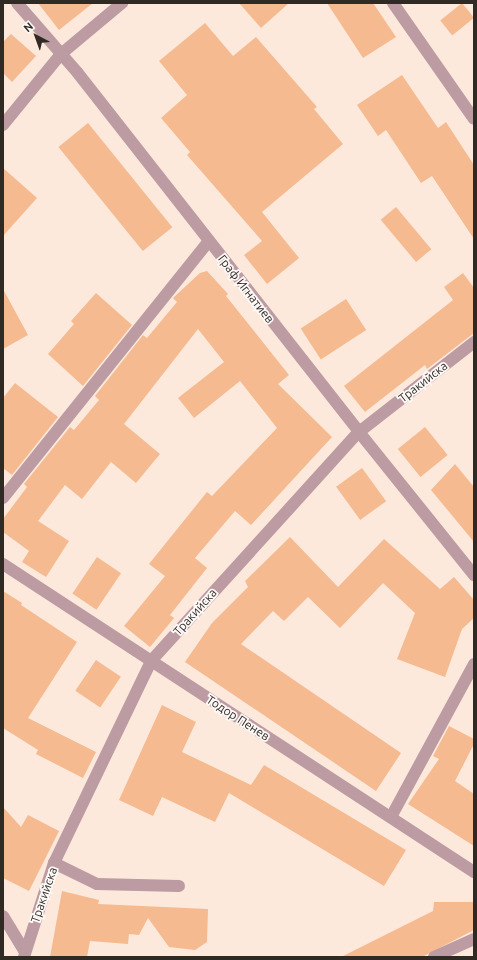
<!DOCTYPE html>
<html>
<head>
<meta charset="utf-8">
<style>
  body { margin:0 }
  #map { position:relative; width:477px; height:960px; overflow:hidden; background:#fce9dc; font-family:Ubuntu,sans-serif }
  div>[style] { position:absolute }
  .building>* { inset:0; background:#f5ba8f; transform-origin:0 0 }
  .minor>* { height:12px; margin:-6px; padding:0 6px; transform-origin:6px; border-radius:6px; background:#bc9ba2 }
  span { translate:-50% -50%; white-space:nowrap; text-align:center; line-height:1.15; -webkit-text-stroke:3.5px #fdf9f7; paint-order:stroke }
  .street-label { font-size:12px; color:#302a25 }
  .frame { position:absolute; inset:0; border:4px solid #302a25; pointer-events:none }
  .north { position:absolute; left:16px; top:16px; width:40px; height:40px; -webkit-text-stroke:3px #fdf9f7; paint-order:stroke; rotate:319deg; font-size:11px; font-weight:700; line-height:16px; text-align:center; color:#302a25 }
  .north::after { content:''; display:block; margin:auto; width:14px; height:18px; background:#302a25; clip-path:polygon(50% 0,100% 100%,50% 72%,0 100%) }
</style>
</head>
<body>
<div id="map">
  <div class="building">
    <div style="clip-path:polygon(38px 3px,93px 3px,59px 30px)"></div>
    <div style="clip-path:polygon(239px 3px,289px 3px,261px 28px)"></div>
    <div style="clip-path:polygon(327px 3px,373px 3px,396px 37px,363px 58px)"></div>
    <div style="left:462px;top:3px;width:19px;height:28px;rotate:51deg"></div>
    <div style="clip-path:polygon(205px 23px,233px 56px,256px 37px,317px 107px,314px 109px,343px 144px,262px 212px,299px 258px,267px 284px,244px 255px,262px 241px,187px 155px,190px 152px,161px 118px,187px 95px,159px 61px)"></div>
    <div style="clip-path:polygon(11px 34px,36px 56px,12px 82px,3px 73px,3px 42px)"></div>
    <div style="clip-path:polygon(402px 75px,438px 128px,446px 122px,474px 165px,474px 239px,432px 176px,421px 183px,386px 130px,378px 136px,357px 105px)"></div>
    <div style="left:88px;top:123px;width:134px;height:38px;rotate:51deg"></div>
    <div style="clip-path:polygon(3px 168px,37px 198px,3px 236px)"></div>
    <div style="left:396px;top:207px;width:55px;height:20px;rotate:50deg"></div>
    <div style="clip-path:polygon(207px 271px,228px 294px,226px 296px,289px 375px,278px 384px,332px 437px,251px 525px,235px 511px,195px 558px,207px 568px,170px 615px,174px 618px,150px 647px,124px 626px,165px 576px,149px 564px,207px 492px,212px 496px,277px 428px,240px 381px,194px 418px,178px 398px,224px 362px,198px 329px,124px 424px,160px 454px,136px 483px,111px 462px,82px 499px,65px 485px,38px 521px,69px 541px,46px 577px,22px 562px,29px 551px,3px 532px,3px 519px,27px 487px,24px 484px,70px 427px,74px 430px,99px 400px,95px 396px,143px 335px,147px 338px,177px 302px,173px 298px,200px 273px)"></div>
    <div style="clip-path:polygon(463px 273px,474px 288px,474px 333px,427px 369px,425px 365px,365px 412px,344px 386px,453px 300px,444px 287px)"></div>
    <div style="clip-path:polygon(3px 289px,28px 335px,3px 349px)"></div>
    <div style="clip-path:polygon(96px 293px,132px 325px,83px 386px,48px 354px,74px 324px,71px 321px)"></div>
    <div style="left:346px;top:299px;width:37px;height:54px;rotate:57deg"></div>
    <div style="clip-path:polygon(15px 383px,58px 417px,12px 475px,3px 468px,3px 398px)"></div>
    <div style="left:425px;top:427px;width:36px;height:35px;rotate:51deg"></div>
    <div style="clip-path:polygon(455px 464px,474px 487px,474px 542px,431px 490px)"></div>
    <div style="left:362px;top:468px;width:41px;height:32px;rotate:54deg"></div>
    <div style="clip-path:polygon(290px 537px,338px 587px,384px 539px,440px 589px,454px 577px,474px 600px,474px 618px,462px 629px,445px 677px,397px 659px,415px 613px,383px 583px,340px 628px,308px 597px,284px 621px,273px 611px,241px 644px,401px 753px,376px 791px,185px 662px,212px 623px,248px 587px,245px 581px)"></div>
    <div style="left:97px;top:557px;width:29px;height:44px;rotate:34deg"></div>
    <div style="clip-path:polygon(3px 591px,22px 603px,21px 605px,77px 642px,28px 718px,96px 752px,83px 778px,36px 754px,38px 750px,3px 728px)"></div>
    <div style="left:96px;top:660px;width:30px;height:37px;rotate:34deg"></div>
    <div style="clip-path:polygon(162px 705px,196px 722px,182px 752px,251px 785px,264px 765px,406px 850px,384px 886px,229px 793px,215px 822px,162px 797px,153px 816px,119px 800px)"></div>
    <div style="clip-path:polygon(449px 726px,474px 739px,474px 744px,455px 781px,474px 794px,474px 846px,408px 804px,439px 759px,433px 756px)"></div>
    <div style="clip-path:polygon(3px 807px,21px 827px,28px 815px,59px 831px,29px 891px,3px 878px)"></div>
    <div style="clip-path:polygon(62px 891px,99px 900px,98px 904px,208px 909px,207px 942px,195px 950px,169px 947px,148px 918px,139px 935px,129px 934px,128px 944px,90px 941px,87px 957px,50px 957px)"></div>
    <div style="clip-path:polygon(434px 902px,474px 902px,474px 930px,422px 957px,341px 957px,433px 911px)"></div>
  </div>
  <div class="minor">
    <div style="left:17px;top:3px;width:91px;rotate:49deg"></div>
    <div style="left:77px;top:72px;width:457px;rotate:51.9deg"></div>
    <div style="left:359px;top:432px;width:184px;rotate:51.2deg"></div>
    <div style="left:393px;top:3px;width:141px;rotate:55.1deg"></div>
    <div style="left:3px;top:125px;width:92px;rotate:-50.8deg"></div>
    <div style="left:61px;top:54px;width:80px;rotate:-39.9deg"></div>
    <div style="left:3px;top:498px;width:329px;rotate:-51.3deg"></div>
    <div style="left:3px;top:564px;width:563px;rotate:33.18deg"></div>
    <div style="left:391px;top:817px;width:174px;rotate:-61.5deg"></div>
    <div style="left:54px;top:863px;width:48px;rotate:26deg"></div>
    <div style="left:97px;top:884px;width:82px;rotate:1.4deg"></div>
    <div style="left:3px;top:916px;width:42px;rotate:58.6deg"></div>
    <div style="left:24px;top:957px;width:99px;rotate:-72.3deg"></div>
    <div style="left:54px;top:863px;width:224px;rotate:-64.3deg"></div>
    <div style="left:151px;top:661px;width:309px;rotate:-47.8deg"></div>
    <div style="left:359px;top:432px;width:146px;rotate:-38deg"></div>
    <div style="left:434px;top:957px;width:44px;rotate:-24.2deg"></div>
  </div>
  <div class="street-label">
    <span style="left:246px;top:289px;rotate:52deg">Граф Игнатиев</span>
    <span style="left:423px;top:382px;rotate:-38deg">Тракийска</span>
    <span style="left:195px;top:612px;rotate:-48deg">Тракийска</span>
    <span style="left:238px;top:718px;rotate:33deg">Тодор Пенев</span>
    <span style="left:44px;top:895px;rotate:-71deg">Тракийска</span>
  </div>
  <div class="frame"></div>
  <div class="north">N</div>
</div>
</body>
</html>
